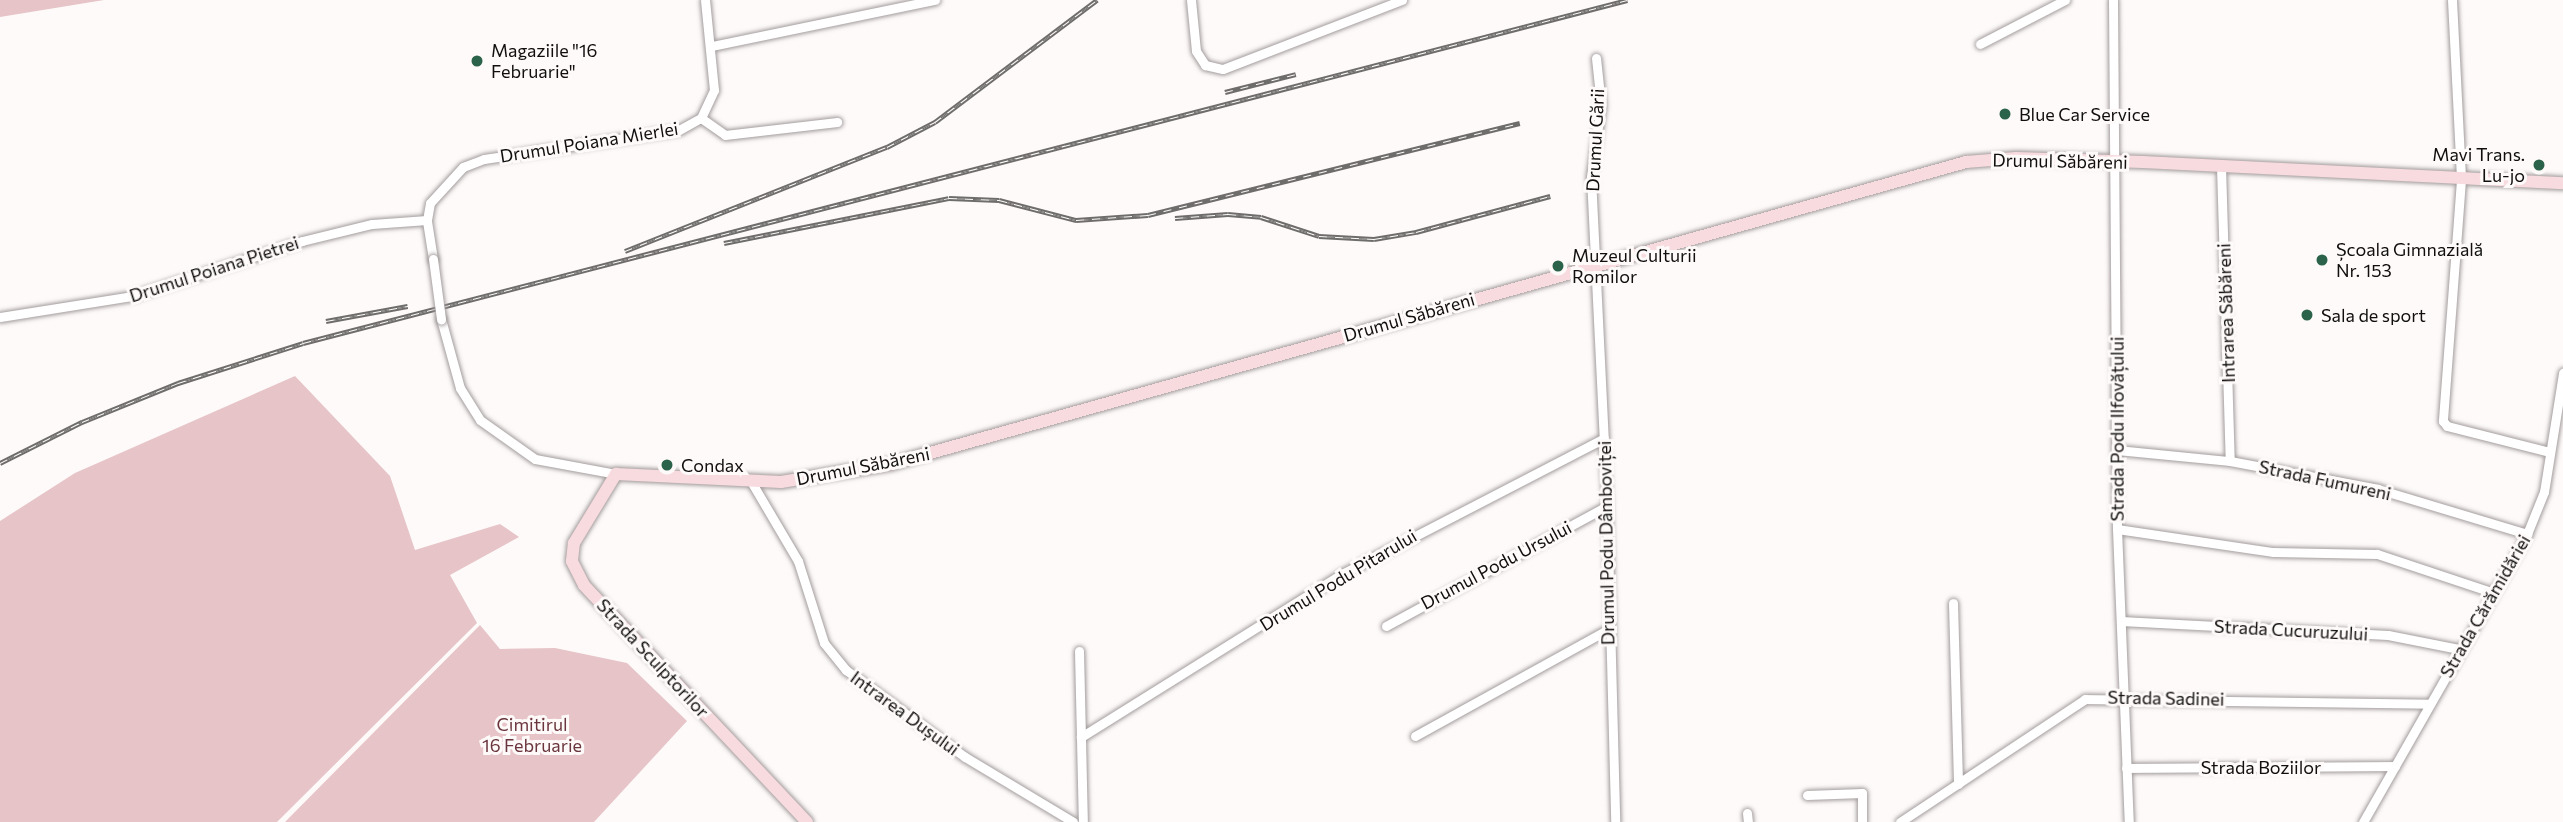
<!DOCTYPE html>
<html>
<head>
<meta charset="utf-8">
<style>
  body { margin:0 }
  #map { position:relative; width:2563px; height:822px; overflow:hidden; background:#fefafa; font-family:Commissioner,sans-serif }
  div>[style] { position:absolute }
  .green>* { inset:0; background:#e7c4c7 }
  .roads { filter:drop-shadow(0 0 2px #a39c9c) drop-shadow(0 0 2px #a39c9c) }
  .minor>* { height:9px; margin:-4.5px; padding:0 4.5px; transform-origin:4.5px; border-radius:4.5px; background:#fff }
  .secondary>* { height:12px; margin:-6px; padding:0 6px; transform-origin:6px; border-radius:6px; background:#f7dbdf }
  .rail>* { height:5px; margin-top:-2.5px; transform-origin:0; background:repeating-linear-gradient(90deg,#fefafa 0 8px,#6f6c6c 0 16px); box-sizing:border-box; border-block:2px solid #6f6c6c }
  .bridges { filter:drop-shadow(0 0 2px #a39c9c) drop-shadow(0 0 2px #a39c9c) }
  .minor-bridge>* { height:9px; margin:-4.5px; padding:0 4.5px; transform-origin:4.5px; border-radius:4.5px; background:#fff }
  .dots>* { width:19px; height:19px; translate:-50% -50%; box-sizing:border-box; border:4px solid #fefafa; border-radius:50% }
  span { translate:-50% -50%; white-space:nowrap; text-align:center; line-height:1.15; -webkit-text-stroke:6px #fefafa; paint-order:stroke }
  .poi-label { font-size:18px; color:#100e0e }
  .left { translate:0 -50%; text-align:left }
  .right { translate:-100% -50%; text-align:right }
  .street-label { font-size:18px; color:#100e0e }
  .park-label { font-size:18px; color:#6a353c }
</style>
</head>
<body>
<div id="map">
  <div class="green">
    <div style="clip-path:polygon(0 0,104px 0,0 17px)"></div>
    <div style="clip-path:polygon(295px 376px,390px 476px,415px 550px,500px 524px,519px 537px,450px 575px,477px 623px,277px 822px,0 822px,0 521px,75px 473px)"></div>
    <div style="clip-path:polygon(480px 625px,500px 649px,555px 648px,627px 663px,687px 721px,594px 822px,285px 822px)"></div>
  </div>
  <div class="roads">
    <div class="minor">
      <div style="left:1191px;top:0;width:51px;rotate:84.4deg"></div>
      <div style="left:1196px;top:51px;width:17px;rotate:57deg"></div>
      <div style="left:1205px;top:65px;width:18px;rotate:13deg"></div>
      <div style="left:1223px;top:69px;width:192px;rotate:-21.1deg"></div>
      <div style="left:2113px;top:0;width:529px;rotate:89.57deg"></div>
      <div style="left:2117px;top:529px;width:293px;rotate:87.7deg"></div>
      <div style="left:2452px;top:0;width:180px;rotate:87.1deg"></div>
      <div style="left:2461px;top:180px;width:242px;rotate:94.3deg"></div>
      <div style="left:2443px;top:421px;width:6px;rotate:51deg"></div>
      <div style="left:2447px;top:426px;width:106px;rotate:14.2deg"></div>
      <div style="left:1980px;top:44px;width:96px;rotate:-27.4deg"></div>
      <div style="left:712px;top:46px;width:228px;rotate:-11.7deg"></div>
      <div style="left:1596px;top:58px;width:47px;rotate:83.9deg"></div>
      <div style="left:1601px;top:105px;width:73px;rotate:97.9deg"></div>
      <div style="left:1591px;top:177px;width:329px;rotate:87.2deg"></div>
      <div style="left:1607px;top:506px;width:316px;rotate:88.5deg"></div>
      <div style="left:701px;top:118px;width:29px;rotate:35deg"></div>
      <div style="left:725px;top:135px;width:113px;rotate:-6.6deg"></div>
      <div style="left:2221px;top:166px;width:295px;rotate:88.3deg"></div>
      <div style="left:433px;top:259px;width:39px;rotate:-99deg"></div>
      <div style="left:427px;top:220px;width:17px;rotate:-80deg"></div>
      <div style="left:430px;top:203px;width:49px;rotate:-47.5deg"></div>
      <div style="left:463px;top:167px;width:22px;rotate:-21deg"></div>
      <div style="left:484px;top:159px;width:197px;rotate:-8.5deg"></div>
      <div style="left:679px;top:130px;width:25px;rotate:-29deg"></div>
      <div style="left:701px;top:118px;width:31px;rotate:-65deg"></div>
      <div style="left:714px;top:90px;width:90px;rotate:-95.7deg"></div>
      <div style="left:0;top:317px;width:135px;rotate:-9deg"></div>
      <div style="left:133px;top:296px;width:178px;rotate:-18deg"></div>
      <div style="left:302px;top:241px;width:72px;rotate:-13.7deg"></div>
      <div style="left:372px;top:224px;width:55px;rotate:-4.2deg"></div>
      <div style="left:441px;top:319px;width:72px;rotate:74.6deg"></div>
      <div style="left:460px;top:388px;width:38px;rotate:58deg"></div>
      <div style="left:480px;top:420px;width:67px;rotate:35.3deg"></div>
      <div style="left:535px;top:459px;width:82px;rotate:10.5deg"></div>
      <div style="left:2117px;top:450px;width:114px;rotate:5.6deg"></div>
      <div style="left:2230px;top:461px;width:151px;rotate:10.7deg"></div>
      <div style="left:2378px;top:489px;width:156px;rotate:16.8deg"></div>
      <div style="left:752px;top:483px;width:91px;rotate:59.5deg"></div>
      <div style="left:798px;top:561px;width:86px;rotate:72.4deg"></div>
      <div style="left:824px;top:643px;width:35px;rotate:51deg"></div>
      <div style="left:846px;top:670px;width:147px;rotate:36.2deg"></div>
      <div style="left:965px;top:757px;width:126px;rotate:31deg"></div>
      <div style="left:2117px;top:529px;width:158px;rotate:8.4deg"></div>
      <div style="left:2273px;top:552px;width:104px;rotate:1.1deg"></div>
      <div style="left:2377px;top:554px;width:123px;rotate:18.4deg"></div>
      <div style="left:1953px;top:603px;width:181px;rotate:88.4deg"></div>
      <div style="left:2121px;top:621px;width:267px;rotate:3deg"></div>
      <div style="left:2388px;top:635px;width:72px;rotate:11.2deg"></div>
      <div style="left:1386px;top:626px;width:251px;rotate:-28.5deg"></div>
      <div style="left:1079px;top:651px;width:171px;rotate:88.7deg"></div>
      <div style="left:1415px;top:736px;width:219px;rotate:-28.9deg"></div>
      <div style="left:1081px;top:737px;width:308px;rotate:-32deg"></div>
      <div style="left:1342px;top:574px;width:295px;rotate:-27.4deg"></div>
      <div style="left:2126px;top:768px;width:269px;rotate:-0.4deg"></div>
      <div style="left:1807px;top:795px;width:55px;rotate:-2.1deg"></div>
      <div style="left:1862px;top:793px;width:29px;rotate:90deg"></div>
      <div style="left:1747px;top:813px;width:9px;rotate:84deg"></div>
      <div style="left:1900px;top:822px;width:222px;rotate:-33.6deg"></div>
      <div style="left:2085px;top:699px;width:343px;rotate:0.8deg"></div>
      <div style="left:2363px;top:822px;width:331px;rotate:-60.3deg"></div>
      <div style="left:2527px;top:534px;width:45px;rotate:-68deg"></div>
      <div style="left:2544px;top:492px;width:121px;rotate:-80.9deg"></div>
    </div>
    <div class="secondary">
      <div style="left:807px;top:822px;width:325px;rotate:-133.3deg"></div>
      <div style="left:584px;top:585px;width:27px;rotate:-117deg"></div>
      <div style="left:572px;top:561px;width:18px;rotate:-84deg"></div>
      <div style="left:574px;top:543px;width:81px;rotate:-58.7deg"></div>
      <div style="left:616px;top:474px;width:165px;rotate:2.8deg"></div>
      <div style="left:781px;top:482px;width:111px;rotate:-9.3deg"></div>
      <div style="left:891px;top:464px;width:1117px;rotate:-15.69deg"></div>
      <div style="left:1966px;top:162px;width:50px;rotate:-4.6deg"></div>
      <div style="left:2016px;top:158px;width:127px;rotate:1.8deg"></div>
      <div style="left:2143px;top:162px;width:421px;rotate:2.9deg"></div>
    </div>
  </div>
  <div class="rail">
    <div style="left:1225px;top:92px;width:73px;rotate:-14.2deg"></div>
    <div style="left:1175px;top:218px;width:53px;rotate:-4.3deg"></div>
    <div style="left:1228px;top:214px;width:33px;rotate:5deg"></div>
    <div style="left:1261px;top:217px;width:61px;rotate:18.1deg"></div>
    <div style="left:1319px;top:236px;width:55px;rotate:3.1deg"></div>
    <div style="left:1374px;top:239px;width:43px;rotate:-9.5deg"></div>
    <div style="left:1416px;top:232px;width:139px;rotate:-15deg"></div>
    <div style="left:724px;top:243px;width:229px;rotate:-11.3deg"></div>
    <div style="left:949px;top:198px;width:50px;rotate:2.3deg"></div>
    <div style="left:999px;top:200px;width:80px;rotate:14.6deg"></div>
    <div style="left:1076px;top:220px;width:72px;rotate:-4deg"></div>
    <div style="left:1148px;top:215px;width:383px;rotate:-13.9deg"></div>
    <div style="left:625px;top:251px;width:282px;rotate:-21.7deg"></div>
    <div style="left:887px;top:147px;width:54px;rotate:-27.5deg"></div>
    <div style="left:935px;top:122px;width:203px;rotate:-37deg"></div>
    <div style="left:326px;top:321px;width:83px;rotate:-10.4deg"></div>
    <div style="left:0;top:463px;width:92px;rotate:-26.6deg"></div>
    <div style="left:82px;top:422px;width:104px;rotate:-22.1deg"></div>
    <div style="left:178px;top:383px;width:131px;rotate:-17.7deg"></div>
    <div style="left:303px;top:343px;width:1368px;rotate:-14.52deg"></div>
  </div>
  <div class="bridges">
    <div class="minor-bridge">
      <div style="left:433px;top:259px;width:61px;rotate:82.4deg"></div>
    </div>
  </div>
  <div class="dots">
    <div style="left:477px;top:61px;background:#2a624a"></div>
    <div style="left:2005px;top:114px;background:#2a624a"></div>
    <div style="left:2539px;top:165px;background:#2a624a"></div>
    <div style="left:2322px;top:260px;background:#2a624a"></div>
    <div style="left:1558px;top:266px;background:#2a624a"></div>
    <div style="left:2307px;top:315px;background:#2a624a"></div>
    <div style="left:667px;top:465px;background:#2a624a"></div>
  </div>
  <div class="poi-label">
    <span class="left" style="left:491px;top:61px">Magaziile "16<br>Februarie"</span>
    <span class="left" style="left:2019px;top:114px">Blue Car Service</span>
    <span class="right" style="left:2525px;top:165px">Mavi Trans.<br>Lu-jo</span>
    <span class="left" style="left:2336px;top:260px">Școala Gimnazială<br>Nr. 153</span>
    <span class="left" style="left:1572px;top:266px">Muzeul Culturii<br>Romilor</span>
    <span class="left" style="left:2321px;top:315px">Sala de sport</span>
    <span class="left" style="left:681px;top:465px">Condax</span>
  </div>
  <div class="street-label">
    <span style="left:1595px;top:140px;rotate:-87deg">Drumul Gării</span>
    <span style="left:589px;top:142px;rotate:-9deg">Drumul Poiana Mierlei</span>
    <span style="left:2060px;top:161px;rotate:1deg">Drumul Săbăreni</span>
    <span style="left:214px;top:269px;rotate:-18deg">Drumul Poiana Pietrei</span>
    <span style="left:2226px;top:313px;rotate:-92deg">Intrarea Săbăreni</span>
    <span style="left:1409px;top:317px;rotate:-16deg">Drumul Săbăreni</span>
    <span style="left:2117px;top:429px;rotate:-90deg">Strada Podu Ilfovățului</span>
    <span style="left:863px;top:466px;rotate:-11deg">Drumul Săbăreni</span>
    <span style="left:2325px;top:480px;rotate:12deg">Strada Fumureni</span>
    <span style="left:1606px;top:543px;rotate:-91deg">Drumul Podu Dâmboviței</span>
    <span style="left:1496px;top:565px;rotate:-28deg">Drumul Podu Ursului</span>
    <span style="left:1338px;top:580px;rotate:-31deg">Drumul Podu Pitarului</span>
    <span style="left:2485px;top:606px;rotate:-60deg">Strada Cărămidăriei</span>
    <span style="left:2291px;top:630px;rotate:3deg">Strada Cucuruzului</span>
    <span style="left:653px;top:658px;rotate:47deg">Strada Sculptorilor</span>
    <span style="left:2166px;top:698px;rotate:1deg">Strada Sadinei</span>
    <span style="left:905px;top:713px;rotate:36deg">Intrarea Dușului</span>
    <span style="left:2261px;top:767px">Strada Boziilor</span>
  </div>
  <div class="park-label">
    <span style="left:532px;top:735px">Cimitirul<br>16 Februarie</span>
  </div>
</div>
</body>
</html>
